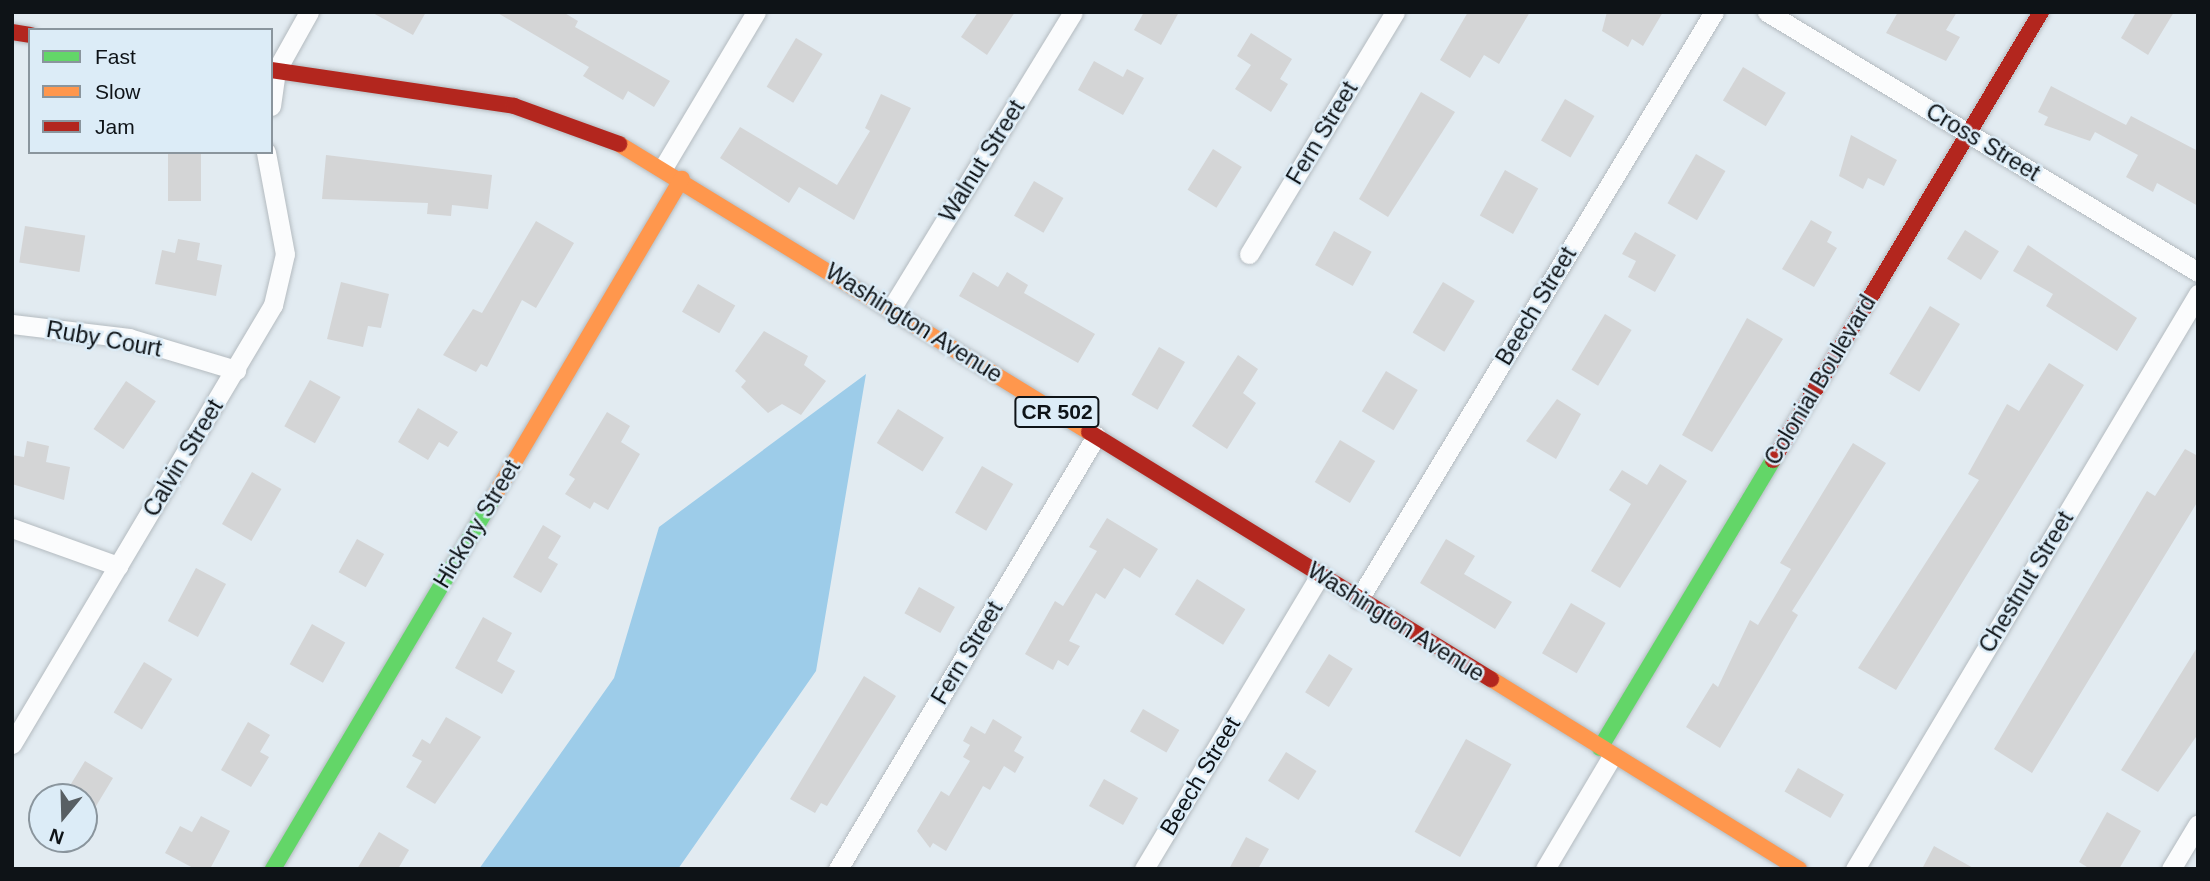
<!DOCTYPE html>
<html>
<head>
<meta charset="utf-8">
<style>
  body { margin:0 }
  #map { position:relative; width:2210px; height:881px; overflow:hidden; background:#e2ebf1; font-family:Arial,sans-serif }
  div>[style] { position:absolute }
  .forest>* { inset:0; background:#9dcce9 }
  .building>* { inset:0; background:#d4d5d6; transform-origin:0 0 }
  .roads { filter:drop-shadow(0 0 2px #b4bbc0) drop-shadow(0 0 2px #b4bbc0) }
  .street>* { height:19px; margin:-9.5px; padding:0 9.5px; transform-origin:9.5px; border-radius:9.5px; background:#fbfcfd }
  .fast>* { height:16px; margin:-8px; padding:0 8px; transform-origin:8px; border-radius:8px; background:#63d668 }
  .slow>* { height:16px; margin:-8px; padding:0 8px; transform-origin:8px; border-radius:8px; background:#ff974d }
  .jam>* { height:16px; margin:-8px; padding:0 8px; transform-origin:8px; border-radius:8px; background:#b3261e }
  span { translate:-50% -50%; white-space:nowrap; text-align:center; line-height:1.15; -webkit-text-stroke:5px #dcecf7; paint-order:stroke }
  .shield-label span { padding:2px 5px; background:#dcecf7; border:2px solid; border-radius:5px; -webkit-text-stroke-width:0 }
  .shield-label { font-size:21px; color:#0e1317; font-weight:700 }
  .street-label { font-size:23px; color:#0e1317 }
  .frame { position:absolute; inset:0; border:14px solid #0e1317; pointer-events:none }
  .legend { position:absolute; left:28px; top:28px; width:245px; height:126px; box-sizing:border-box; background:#dcecf7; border:2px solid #8a959d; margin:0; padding:9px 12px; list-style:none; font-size:21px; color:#0e1317 }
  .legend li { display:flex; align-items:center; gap:14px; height:35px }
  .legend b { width:35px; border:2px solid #8a959d }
  .north { position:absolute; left:28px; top:783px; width:70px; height:70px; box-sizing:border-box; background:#dcecf7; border:2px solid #8a959d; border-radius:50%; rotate:199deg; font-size:19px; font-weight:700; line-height:28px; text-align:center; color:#0e1317 }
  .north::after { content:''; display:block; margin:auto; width:24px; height:32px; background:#585f63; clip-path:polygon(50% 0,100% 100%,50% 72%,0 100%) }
</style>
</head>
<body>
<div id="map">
  <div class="forest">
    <div style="clip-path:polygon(866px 374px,816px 671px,678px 869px,479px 869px,614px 678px,659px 527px)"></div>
  </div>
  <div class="building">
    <div style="clip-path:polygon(371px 12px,426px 12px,413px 35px)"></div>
    <div style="clip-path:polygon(496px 12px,563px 12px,578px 21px,575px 27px,670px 81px,654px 107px,628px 91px,623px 100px,583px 76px,589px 67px)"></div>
    <div style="clip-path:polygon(978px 12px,1015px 12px,987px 55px,961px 37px)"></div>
    <div style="clip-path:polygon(1144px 12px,1179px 12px,1161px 45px,1134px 30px)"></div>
    <div style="clip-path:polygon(1468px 12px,1530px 12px,1499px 64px,1484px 55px,1470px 78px,1440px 60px)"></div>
    <div style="clip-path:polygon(1607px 12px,1663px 12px,1643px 46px,1632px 39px,1628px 47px,1602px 31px)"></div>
    <div style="clip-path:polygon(1898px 12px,1957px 12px,1946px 30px,1960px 37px,1946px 61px,1886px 33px)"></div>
    <div style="clip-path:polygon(2136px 12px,2174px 12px,2148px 55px,2121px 38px)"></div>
    <div style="clip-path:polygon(1251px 33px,1292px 59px,1280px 79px,1288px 84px,1271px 112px,1235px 89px,1251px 65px,1237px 56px)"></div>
    <div style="left:796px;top:38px;width:31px;height:57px;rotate:31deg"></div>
    <div style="clip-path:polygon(1094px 61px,1123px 77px,1127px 69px,1144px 78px,1123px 115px,1078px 90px)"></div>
    <div style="left:1743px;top:67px;width:50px;height:39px;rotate:31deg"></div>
    <div style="clip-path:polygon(2051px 86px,2126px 125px,2131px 116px,2198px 151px,2198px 206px,2157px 183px,2153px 192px,2126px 177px,2138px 155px,2095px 132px,2090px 141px,2044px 125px,2048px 117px,2038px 112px)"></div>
    <div style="clip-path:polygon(1421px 92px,1455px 112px,1388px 217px,1359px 199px)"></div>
    <div style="clip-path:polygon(881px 94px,911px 108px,854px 220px,799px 187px,789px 203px,720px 158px,740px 127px,837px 185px,870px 131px,865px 128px)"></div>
    <div style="left:1565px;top:99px;width:34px;height:48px;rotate:30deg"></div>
    <div style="clip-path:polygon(1851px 135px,1897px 160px,1884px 186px,1868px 178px,1863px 189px,1839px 176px)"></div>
    <div style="left:1213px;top:149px;width:34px;height:48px;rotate:32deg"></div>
    <div style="left:168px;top:152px;width:33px;height:49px"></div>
    <div style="left:1696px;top:154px;width:34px;height:57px;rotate:30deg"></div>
    <div style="clip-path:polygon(326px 155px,492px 175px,488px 209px,452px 205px,451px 216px,427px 214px,428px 203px,322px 199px)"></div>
    <div style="left:1505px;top:170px;width:38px;height:52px;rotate:29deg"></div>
    <div style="left:1034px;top:181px;width:34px;height:40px;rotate:30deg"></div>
    <div style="clip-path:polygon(1811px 220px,1832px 232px,1827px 242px,1837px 248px,1814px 287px,1782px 269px)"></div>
    <div style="clip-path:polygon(536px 221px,574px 243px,536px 308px,522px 300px,487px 367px,481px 364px,476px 372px,443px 355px,473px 309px,482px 313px)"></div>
    <div style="left:25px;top:226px;width:61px;height:37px;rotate:9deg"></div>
    <div style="left:1965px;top:230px;width:40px;height:34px;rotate:32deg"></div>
    <div style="left:1334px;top:231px;width:43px;height:39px;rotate:29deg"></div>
    <div style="clip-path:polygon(1635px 232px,1676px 255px,1655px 292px,1628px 277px,1636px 261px,1622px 254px)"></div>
    <div style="clip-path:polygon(178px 239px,200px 243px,197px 260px,222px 265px,216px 296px,155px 284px,162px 250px,175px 253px)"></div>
    <div style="clip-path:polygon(2028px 245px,2137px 318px,2117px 351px,2046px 306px,2053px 294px,2013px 271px)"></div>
    <div style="clip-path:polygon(973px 272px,998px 287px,1007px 272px,1028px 285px,1024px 293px,1095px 334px,1078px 363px,959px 296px)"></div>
    <div style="clip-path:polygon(341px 282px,389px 294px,381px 328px,368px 326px,363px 347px,327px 339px)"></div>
    <div style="left:1443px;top:282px;width:37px;height:59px;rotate:31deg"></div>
    <div style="left:698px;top:284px;width:43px;height:32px;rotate:30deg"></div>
    <div style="left:1930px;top:306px;width:35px;height:79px;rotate:31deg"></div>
    <div style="left:1605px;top:314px;width:31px;height:65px;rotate:31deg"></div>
    <div style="clip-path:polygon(1747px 318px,1783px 339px,1712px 452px,1682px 435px)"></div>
    <div style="clip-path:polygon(764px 331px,808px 356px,804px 365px,826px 381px,801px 415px,782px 404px,768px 413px,741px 387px,746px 381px,735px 371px)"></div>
    <div style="left:1159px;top:347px;width:30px;height:55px;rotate:30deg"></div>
    <div style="clip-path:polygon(1238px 355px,1258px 369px,1243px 393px,1256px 403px,1227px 449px,1192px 426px)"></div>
    <div style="clip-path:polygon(2049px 363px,2084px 385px,1896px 690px,1858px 668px,1979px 480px,1968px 474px,2007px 404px,2019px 411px)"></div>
    <div style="left:1386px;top:371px;width:37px;height:47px;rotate:31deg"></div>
    <div style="left:310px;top:380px;width:35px;height:53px;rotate:29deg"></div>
    <div style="left:126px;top:381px;width:36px;height:58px;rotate:34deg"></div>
    <div style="clip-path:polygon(1557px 399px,1581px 414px,1556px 459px,1526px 441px)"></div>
    <div style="clip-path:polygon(418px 408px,458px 432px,448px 447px,439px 442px,428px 460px,398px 442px)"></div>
    <div style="left:898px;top:409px;width:54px;height:40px;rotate:32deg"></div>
    <div style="clip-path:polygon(607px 412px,630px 426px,621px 442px,640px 454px,608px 510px,594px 502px,590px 509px,565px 494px,575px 479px,569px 475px)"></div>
    <div style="left:1340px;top:440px;width:41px;height:49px;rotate:31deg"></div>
    <div style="clip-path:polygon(27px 441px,49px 446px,46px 462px,70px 467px,64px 500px,12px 484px,12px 455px,24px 457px)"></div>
    <div style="clip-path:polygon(1853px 443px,1886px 463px,1792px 611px,1798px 615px,1720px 748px,1686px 727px,1713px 683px,1718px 687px,1750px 620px,1758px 625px,1791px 569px,1780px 563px)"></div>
    <div style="clip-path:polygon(2185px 449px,2198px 456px,2198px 501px,2032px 773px,1994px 749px,2147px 491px,2155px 496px)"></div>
    <div style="clip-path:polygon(1660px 464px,1687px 481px,1620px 588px,1591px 571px,1631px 504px,1609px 490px,1622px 470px,1647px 485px)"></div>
    <div style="left:982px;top:466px;width:36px;height:54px;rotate:30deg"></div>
    <div style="left:252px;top:472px;width:34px;height:60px;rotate:30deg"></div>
    <div style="clip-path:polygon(1107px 518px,1158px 549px,1140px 578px,1124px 568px,1105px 599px,1096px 593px,1069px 641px,1080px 646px,1068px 666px,1058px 660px,1053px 670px,1025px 654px,1055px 601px,1063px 606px,1097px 551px,1089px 547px)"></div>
    <div style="clip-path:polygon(543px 525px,561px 536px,548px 558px,558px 564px,541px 593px,513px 577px)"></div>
    <div style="left:357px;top:539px;width:31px;height:38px;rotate:29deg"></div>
    <div style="clip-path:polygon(1446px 539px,1475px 556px,1464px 574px,1512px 602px,1495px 629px,1420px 583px)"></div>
    <div style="left:196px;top:568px;width:34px;height:60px;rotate:28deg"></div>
    <div style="left:1197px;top:579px;width:57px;height:42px;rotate:32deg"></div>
    <div style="left:919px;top:587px;width:41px;height:30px;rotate:29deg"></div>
    <div style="left:1571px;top:603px;width:40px;height:58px;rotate:30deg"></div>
    <div style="clip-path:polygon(483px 617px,512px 633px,497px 661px,515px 671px,502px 694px,455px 668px)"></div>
    <div style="left:312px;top:624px;width:38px;height:46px;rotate:29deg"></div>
    <div style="clip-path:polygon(2198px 646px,2198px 734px,2158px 792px,2121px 770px)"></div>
    <div style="left:1329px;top:654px;width:28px;height:45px;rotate:32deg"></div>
    <div style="left:144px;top:662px;width:33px;height:59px;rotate:31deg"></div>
    <div style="clip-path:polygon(864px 676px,896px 696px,827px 806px,821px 803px,815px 813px,790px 799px)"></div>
    <div style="left:1143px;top:709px;width:42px;height:26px;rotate:30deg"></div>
    <div style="clip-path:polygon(446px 717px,481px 737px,435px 804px,406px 787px,422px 761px,412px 756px,422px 739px,430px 744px)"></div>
    <div style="clip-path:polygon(993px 719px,1022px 737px,1014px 751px,1024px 757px,1015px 773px,1004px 766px,990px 790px,983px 786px,946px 851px,933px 843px,930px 848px,917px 831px,941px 791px,949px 796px,970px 761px,963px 757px,970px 745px,963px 741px,971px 726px,985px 734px)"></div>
    <div style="clip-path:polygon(248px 722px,270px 735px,260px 752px,269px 757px,251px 787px,221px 770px)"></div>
    <div style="left:1466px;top:739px;width:52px;height:106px;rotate:29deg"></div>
    <div style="left:1286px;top:752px;width:36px;height:34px;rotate:32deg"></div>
    <div style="clip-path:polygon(85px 761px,113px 778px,84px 826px,84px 797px,63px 797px)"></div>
    <div style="left:1798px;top:768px;width:53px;height:27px;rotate:30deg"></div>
    <div style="left:1104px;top:779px;width:39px;height:31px;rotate:29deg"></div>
    <div style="clip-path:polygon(2107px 812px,2141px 831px,2119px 869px,2090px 869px,2079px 862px)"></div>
    <div style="clip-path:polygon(201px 816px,230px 831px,210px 869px,195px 869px,165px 853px,180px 826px,192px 832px)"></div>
    <div style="clip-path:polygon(379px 832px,409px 850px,398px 869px,357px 869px)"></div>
    <div style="clip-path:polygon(1246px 837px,1269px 849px,1258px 869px,1229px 869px)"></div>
    <div style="clip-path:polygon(1934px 846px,1975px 869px,1922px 869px)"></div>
  </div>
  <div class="roads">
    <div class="street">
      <div style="left:1767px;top:12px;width:503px;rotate:31.1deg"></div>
      <div style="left:271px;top:106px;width:35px;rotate:-82deg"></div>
      <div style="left:276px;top:71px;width:68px;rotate:-60.8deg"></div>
      <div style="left:663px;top:168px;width:182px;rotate:-59.2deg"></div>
      <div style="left:1249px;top:254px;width:283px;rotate:-58.9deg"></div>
      <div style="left:891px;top:309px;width:348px;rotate:-58.5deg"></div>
      <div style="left:12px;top:324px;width:118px;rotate:6.8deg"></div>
      <div style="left:129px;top:338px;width:112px;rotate:16.7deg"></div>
      <div style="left:12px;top:528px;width:113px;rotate:19.7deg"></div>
      <div style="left:1359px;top:599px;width:686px;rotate:-58.84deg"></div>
      <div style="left:12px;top:744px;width:511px;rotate:-59.27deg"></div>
      <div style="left:273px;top:305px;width:52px;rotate:-76.8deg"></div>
      <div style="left:285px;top:254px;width:104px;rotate:-100.6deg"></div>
      <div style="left:838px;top:869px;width:504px;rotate:-59.21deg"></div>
      <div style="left:1144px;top:869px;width:343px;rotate:-59.1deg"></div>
      <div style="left:1545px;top:869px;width:131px;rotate:-59.3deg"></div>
      <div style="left:1855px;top:869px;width:670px;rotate:-59.18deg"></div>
      <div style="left:2171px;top:869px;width:52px;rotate:-59deg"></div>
    </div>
    <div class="fast">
      <div style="left:1600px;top:748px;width:336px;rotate:-59deg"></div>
      <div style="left:273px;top:869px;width:431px;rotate:-59.3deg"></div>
    </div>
    <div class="slow">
      <div style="left:619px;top:144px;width:551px;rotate:31.5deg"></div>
      <div style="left:493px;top:498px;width:371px;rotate:-59.4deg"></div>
      <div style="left:1491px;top:679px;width:362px;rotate:31.7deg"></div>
    </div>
    <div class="jam">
      <div style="left:12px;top:32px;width:18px;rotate:9deg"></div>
      <div style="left:271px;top:70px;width:246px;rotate:8.4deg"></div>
      <div style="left:514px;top:106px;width:112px;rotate:19.9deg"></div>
      <div style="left:1089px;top:432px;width:472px;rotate:31.6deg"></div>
      <div style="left:1773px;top:460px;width:522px;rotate:-59.11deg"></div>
    </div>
  </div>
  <div class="shield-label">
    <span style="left:1057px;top:412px">CR 502</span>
  </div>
  <div class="street-label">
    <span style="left:1322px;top:133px;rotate:-59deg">Fern Street</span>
    <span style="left:1983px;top:142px;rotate:31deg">Cross Street</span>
    <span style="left:982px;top:161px;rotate:-58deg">Walnut Street</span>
    <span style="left:1536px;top:306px;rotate:-59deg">Beech Street</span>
    <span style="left:914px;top:323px;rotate:32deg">Washington Avenue</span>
    <span style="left:104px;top:339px;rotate:10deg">Ruby Court</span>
    <span style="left:1820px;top:380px;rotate:-59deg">Colonial Boulevard</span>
    <span style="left:183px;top:458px;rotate:-59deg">Calvin Street</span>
    <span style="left:477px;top:524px;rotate:-59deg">Hickory Street</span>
    <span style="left:2026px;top:582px;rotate:-59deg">Chestnut Street</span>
    <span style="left:1396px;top:622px;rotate:32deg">Washington Avenue</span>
    <span style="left:967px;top:653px;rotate:-59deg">Fern Street</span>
    <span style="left:1200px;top:776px;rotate:-59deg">Beech Street</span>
  </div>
  <div class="frame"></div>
  <ul class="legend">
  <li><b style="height:9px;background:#63d668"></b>Fast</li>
  <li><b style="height:9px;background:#ff974d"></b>Slow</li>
  <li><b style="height:9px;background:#b3261e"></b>Jam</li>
  </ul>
  <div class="north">N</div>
</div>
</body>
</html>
